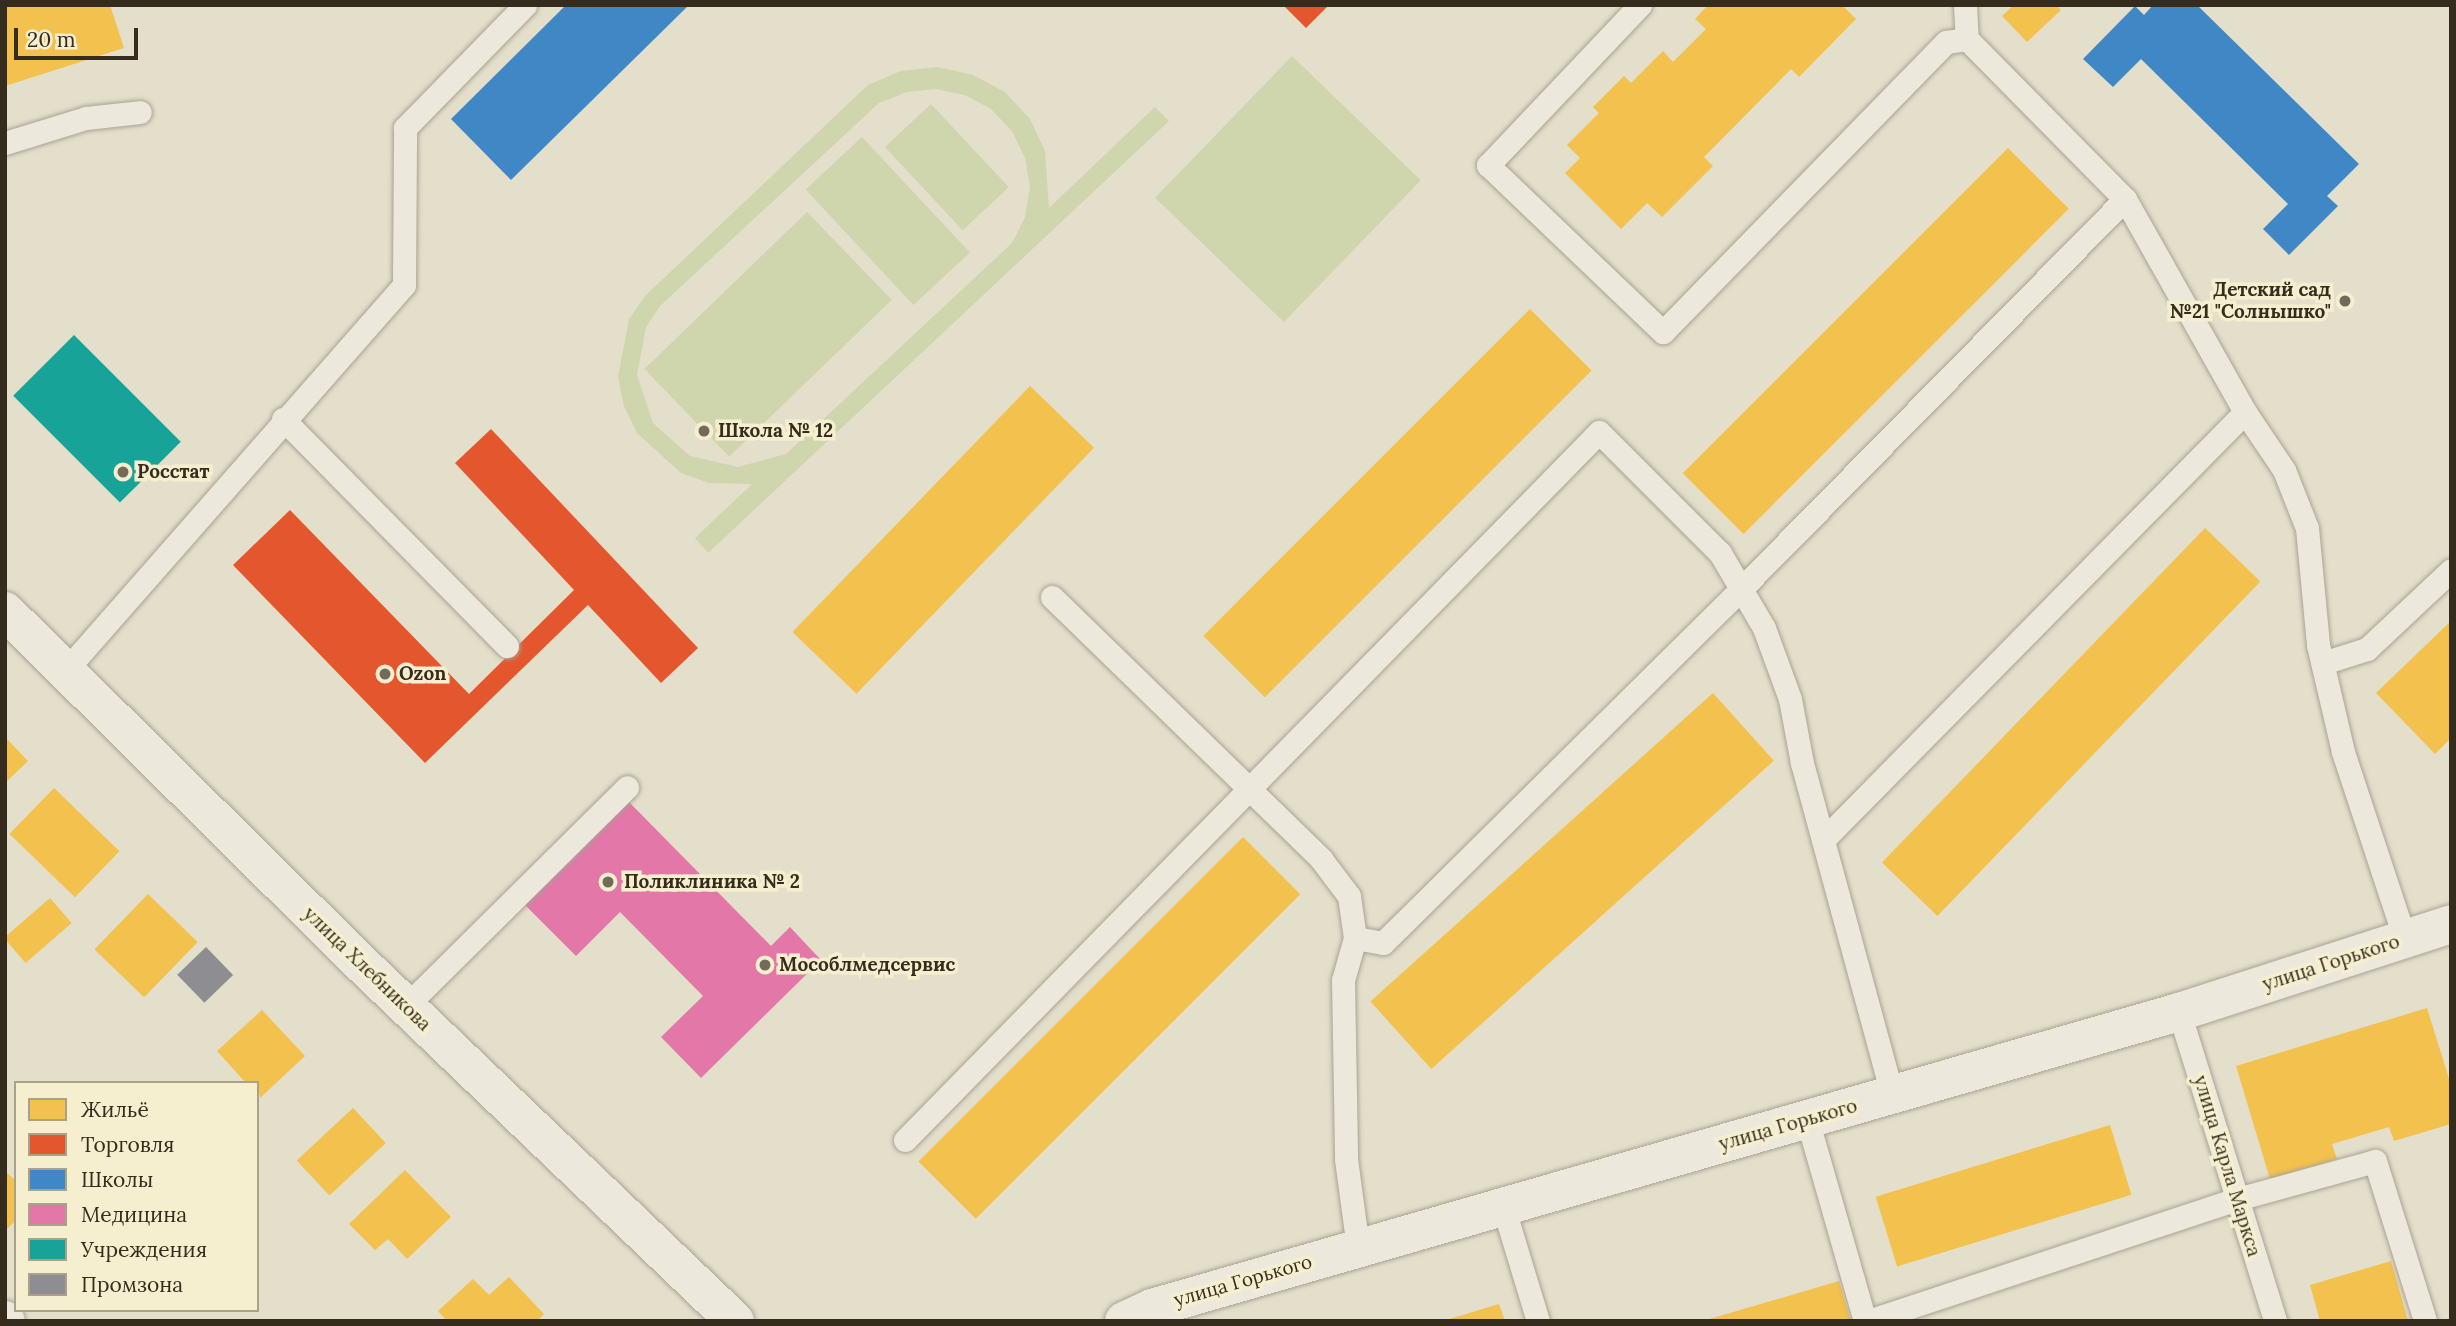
<!DOCTYPE html>
<html>
<head>
<meta charset="utf-8">
<style>
  body { margin:0 }
  #map { position:relative; width:2456px; height:1326px; overflow:hidden; background:#e4dfca; font-family:Lora,serif }
  div>[style] { position:absolute }
  .green>* { inset:0; background:#cfd5ac; transform-origin:0 0 }
  .homes>* { inset:0; background:#f2c14e; transform-origin:0 0 }
  .shops>* { inset:0; background:#e4572e }
  .schools>* { inset:0; background:#3f88c5 }
  .health>* { inset:0; background:#e377a8 }
  .public>* { inset:0; background:#17a398; transform-origin:0 0 }
  .industry>* { inset:0; background:#8d8d92; transform-origin:0 0 }
  .roads { filter:drop-shadow(0 0 2px #a9a394) drop-shadow(0 0 2px #a9a394) }
  .lane>* { height:23px; margin:-11.5px; padding:0 11.5px; transform-origin:11.5px; border-radius:11.5px; background:#ece8dc }
  .street>* { height:38px; margin:-19px; padding:0 19px; transform-origin:19px; border-radius:19px; background:#ece8dc }
  .secondary>* { height:38px; margin:-19px; padding:0 19px; transform-origin:19px; border-radius:19px; background:#ece8dc }
  .dots>* { width:19px; height:19px; translate:-50% -50%; box-sizing:border-box; border:4px solid #f5efd0; border-radius:50% }
  span { translate:-50% -50%; white-space:nowrap; text-align:center; line-height:1.15; -webkit-text-stroke:7px #f5efd0; paint-order:stroke }
  .poi-label { font-size:19px; color:#362c1d; font-weight:700 }
  .right { translate:-100% -50%; text-align:right }
  .left { translate:0 -50%; text-align:left }
  .street-label { font-size:19px; color:#362c1d }
  .frame { position:absolute; inset:0; border:7px solid #362c1d; pointer-events:none }
  .legend { position:absolute; left:14px; top:1081px; width:245px; height:231px; box-sizing:border-box; background:#f5efd0; border:2px solid #a9a188; margin:0; padding:9px 12px; list-style:none; font-size:21px; color:#362c1d }
  .legend li { display:flex; align-items:center; gap:14px; height:35px }
  .legend b { width:35px; border:2px solid #a9a188 }
  .scale { position:absolute; left:14px; top:28px; width:124px; height:32px; box-sizing:border-box; border:4px solid #362c1d; border-top:0; padding-left:9px; font-size:21px; line-height:24px; white-space:nowrap; color:#362c1d; -webkit-text-stroke:5px #f5efd0; paint-order:stroke }
</style>
</head>
<body>
<div id="map">
  <div class="green">
    <div style="left:1292px;top:56px;width:179px;height:197px;rotate:44deg"></div>
    <div style="clip-path:polygon(evenodd,937px 67px,973px 75px,1005px 92px,1030px 119px,1045px 151px,1049px 208px,1155px 107px,1169px 121px,708px 553px,695px 538px,752px 484px,709px 483px,681px 473px,637px 433px,624px 406px,618px 377px,629px 319px,645px 296px,868px 85px,901px 71px,937px 67px,936px 89px,965px 95px,991px 109px,1012px 131px,1025px 158px,1030px 187px,1025px 217px,1012px 243px,786px 454px,738px 467px,690px 456px,653px 423px,637px 375px,646px 327px,660px 306px,879px 103px,907px 92px,936px 89px)"></div>
    <div style="left:931px;top:104px;width:114px;height:63px;rotate:47deg"></div>
    <div style="left:862px;top:137px;width:158px;height:77px;rotate:47deg"></div>
    <div style="left:807px;top:212px;width:122px;height:226px;rotate:46deg"></div>
  </div>
  <div class="homes">
    <div style="clip-path:polygon(5px 5px,110px 5px,124px 48px,5px 86px)"></div>
    <div style="clip-path:polygon(1708px 5px,1842px 5px,1856px 19px,1799px 77px,1791px 69px,1704px 157px,1713px 166px,1662px 217px,1647px 203px,1621px 229px,1565px 173px,1580px 158px,1567px 145px,1599px 113px,1593px 107px,1624px 76px,1631px 83px,1663px 51px,1673px 62px,1706px 29px,1695px 19px)"></div>
    <div style="clip-path:polygon(2014px 5px,2056px 5px,2061px 10px,2027px 42px,2002px 16px)"></div>
    <div style="left:2008px;top:148px;width:86px;height:460px;rotate:45deg"></div>
    <div style="left:1530px;top:309px;width:87px;height:462px;rotate:45deg"></div>
    <div style="left:1030px;top:386px;width:89px;height:342px;rotate:44deg"></div>
    <div style="left:2205px;top:528px;width:77px;height:465px;rotate:44deg"></div>
    <div style="clip-path:polygon(2451px 621px,2451px 738px,2435px 754px,2376px 693px)"></div>
    <div style="left:1713px;top:693px;width:91px;height:461px;rotate:48deg"></div>
    <div style="clip-path:polygon(5px 737px,28px 761px,5px 783px)"></div>
    <div style="left:54px;top:788px;width:91px;height:64px;rotate:44deg"></div>
    <div style="left:1243px;top:837px;width:81px;height:459px;rotate:45deg"></div>
    <div style="left:148px;top:894px;width:69px;height:77px;rotate:44deg"></div>
    <div style="left:50px;top:898px;width:33px;height:61px;rotate:49deg"></div>
    <div style="clip-path:polygon(2427px 1008px,2451px 1085px,2451px 1124px,2394px 1141px,2389px 1127px,2332px 1144px,2337px 1159px,2270px 1179px,2236px 1066px)"></div>
    <div style="clip-path:polygon(262px 1010px,305px 1056px,260px 1098px,257px 1083px,246px 1083px,217px 1051px)"></div>
    <div style="left:353px;top:1108px;width:48px;height:77px;rotate:47deg"></div>
    <div style="left:2110px;top:1125px;width:73px;height:245px;rotate:73deg"></div>
    <div style="clip-path:polygon(405px 1170px,451px 1217px,407px 1259px,388px 1239px,375px 1250px,349px 1224px)"></div>
    <div style="clip-path:polygon(5px 1171px,16px 1181px,16px 1220px,5px 1231px)"></div>
    <div style="clip-path:polygon(2391px 1261px,2408px 1321px,2320px 1321px,2310px 1285px)"></div>
    <div style="clip-path:polygon(509px 1277px,544px 1314px,537px 1321px,447px 1321px,438px 1311px,473px 1279px,489px 1295px)"></div>
    <div style="clip-path:polygon(1839px 1281px,1851px 1321px,1706px 1321px,1706px 1320px)"></div>
    <div style="clip-path:polygon(1499px 1304px,1505px 1321px,1446px 1321px,1446px 1320px)"></div>
  </div>
  <div class="shops">
    <div style="clip-path:polygon(1283px 5px,1329px 5px,1306px 28px)"></div>
    <div style="clip-path:polygon(491px 429px,698px 648px,661px 683px,588px 605px,425px 763px,233px 565px,290px 510px,469px 694px,574px 590px,455px 463px)"></div>
  </div>
  <div class="schools">
    <div style="clip-path:polygon(566px 5px,689px 5px,511px 180px,451px 119px)"></div>
    <div style="clip-path:polygon(2153px 5px,2197px 5px,2359px 164px,2327px 196px,2338px 206px,2289px 255px,2263px 229px,2288px 204px,2141px 59px,2113px 87px,2083px 59px,2135px 6px,2144px 15px)"></div>
  </div>
  <div class="health">
    <div style="clip-path:polygon(628px 801px,771px 946px,790px 927px,821px 960px,701px 1078px,661px 1037px,703px 996px,620px 912px,576px 956px,524px 904px)"></div>
  </div>
  <div class="public">
    <div style="left:74px;top:335px;width:151px;height:86px;rotate:45deg"></div>
  </div>
  <div class="industry">
    <div style="left:206px;top:947px;width:39px;height:40px;rotate:46deg"></div>
  </div>
  <div class="roads">
    <div class="lane">
      <div style="left:1640px;top:5px;width:221px;rotate:133.5deg"></div>
      <div style="left:1488px;top:165px;width:242px;rotate:43.7deg"></div>
      <div style="left:1663px;top:332px;width:405px;rotate:-45.7deg"></div>
      <div style="left:1946px;top:42px;width:21px;rotate:-8deg"></div>
      <div style="left:1965px;top:5px;width:34px;rotate:87deg"></div>
      <div style="left:1967px;top:39px;width:225px;rotate:45.4deg"></div>
      <div style="left:2125px;top:199px;width:244px;rotate:60.6deg"></div>
      <div style="left:2245px;top:412px;width:70px;rotate:56.1deg"></div>
      <div style="left:2284px;top:470px;width:62px;rotate:68.4deg"></div>
      <div style="left:2307px;top:528px;width:118px;rotate:84.6deg"></div>
      <div style="left:2318px;top:645px;width:110px;rotate:76.8deg"></div>
      <div style="left:2343px;top:752px;width:197px;rotate:71.7deg"></div>
      <div style="left:5px;top:143px;width:85px;rotate:-17.2deg"></div>
      <div style="left:86px;top:118px;width:54px;rotate:-6.3deg"></div>
      <div style="left:283px;top:419px;width:319px;rotate:45.4deg"></div>
      <div style="left:1052px;top:597px;width:376px;rotate:44.2deg"></div>
      <div style="left:1321px;top:859px;width:46px;rotate:52.9deg"></div>
      <div style="left:1349px;top:896px;width:42px;rotate:81.9deg"></div>
      <div style="left:1355px;top:938px;width:44px;rotate:105.9deg"></div>
      <div style="left:1343px;top:980px;width:179px;rotate:89deg"></div>
      <div style="left:1346px;top:1159px;width:90px;rotate:82.3deg"></div>
      <div style="left:2323px;top:663px;width:46px;rotate:-17.7deg"></div>
      <div style="left:2367px;top:649px;width:115px;rotate:-43.2deg"></div>
      <div style="left:66px;top:670px;width:512px;rotate:-48.72deg"></div>
      <div style="left:404px;top:285px;width:157px;rotate:-89.6deg"></div>
      <div style="left:405px;top:128px;width:172px;rotate:-45.7deg"></div>
      <div style="left:1823px;top:840px;width:601px;rotate:-45.4deg"></div>
      <div style="left:1355px;top:938px;width:28px;rotate:10deg"></div>
      <div style="left:1383px;top:943px;width:503px;rotate:-44.68deg"></div>
      <div style="left:1741px;top:589px;width:547px;rotate:-45.44deg"></div>
      <div style="left:406px;top:1006px;width:311px;rotate:-44.7deg"></div>
      <div style="left:2179px;top:1012px;width:324px;rotate:72.7deg"></div>
      <div style="left:1807px;top:1119px;width:210px;rotate:74deg"></div>
      <div style="left:905px;top:1140px;width:991px;rotate:-45.57deg"></div>
      <div style="left:1599px;top:432px;width:171px;rotate:45deg"></div>
      <div style="left:1720px;top:553px;width:87px;rotate:59.6deg"></div>
      <div style="left:1764px;top:628px;width:76px;rotate:69.9deg"></div>
      <div style="left:1790px;top:699px;width:65px;rotate:79.4deg"></div>
      <div style="left:1802px;top:763px;width:343px;rotate:74.8deg"></div>
      <div style="left:1503px;top:1206px;width:120px;rotate:73.1deg"></div>
      <div style="left:1868px;top:1321px;width:389px;rotate:-18.3deg"></div>
      <div style="left:2237px;top:1199px;width:143px;rotate:-15.4deg"></div>
      <div style="left:2375px;top:1161px;width:168px;rotate:72.6deg"></div>
    </div>
    <div class="street">
      <div style="left:5px;top:1320px;width:1px;rotate:45deg"></div>
    </div>
    <div class="secondary">
      <div style="left:5px;top:611px;width:477px;rotate:44.7deg"></div>
      <div style="left:344px;top:947px;width:541px;rotate:43.73deg"></div>
      <div style="left:1124px;top:1321px;width:31px;rotate:-25deg"></div>
      <div style="left:1152px;top:1308px;width:1069px;rotate:-16.08deg"></div>
      <div style="left:2179px;top:1012px;width:286px;rotate:-17.9deg"></div>
    </div>
  </div>
  <div class="dots">
    <div style="left:2345px;top:301px;background:#736b5a"></div>
    <div style="left:704px;top:431px;background:#736b5a"></div>
    <div style="left:123px;top:472px;background:#736b5a"></div>
    <div style="left:385px;top:674px;background:#736b5a"></div>
    <div style="left:608px;top:882px;background:#736b5a"></div>
    <div style="left:765px;top:965px;background:#736b5a"></div>
  </div>
  <div class="poi-label">
    <span class="right" style="left:2331px;top:301px">Детский сад<br>№21 "Солнышко"</span>
    <span class="left" style="left:718px;top:431px">Школа № 12</span>
    <span class="left" style="left:137px;top:472px">Росстат</span>
    <span class="left" style="left:399px;top:674px">Ozon</span>
    <span class="left" style="left:624px;top:882px">Поликлиника № 2</span>
    <span class="left" style="left:779px;top:965px">Мособлмедсервис</span>
  </div>
  <div class="street-label">
    <span style="left:2331px;top:963px;rotate:-18deg">улица Горького</span>
    <span style="left:367px;top:969px;rotate:44deg">улица Хлебникова</span>
    <span style="left:1788px;top:1125px;rotate:-16deg">улица Горького</span>
    <span style="left:2227px;top:1166px;rotate:73deg">улица Карла Маркса</span>
    <span style="left:1243px;top:1281px;rotate:-16deg">улица Горького</span>
  </div>
  <div class="frame"></div>
  <ul class="legend">
  <li><b style="height:19px;background:#f2c14e"></b>Жильё</li>
  <li><b style="height:19px;background:#e4572e"></b>Торговля</li>
  <li><b style="height:19px;background:#3f88c5"></b>Школы</li>
  <li><b style="height:19px;background:#e377a8"></b>Медицина</li>
  <li><b style="height:19px;background:#17a398"></b>Учреждения</li>
  <li><b style="height:19px;background:#8d8d92"></b>Промзона</li>
  </ul>
  <div class="scale">20 m</div>
</div>
</body>
</html>
